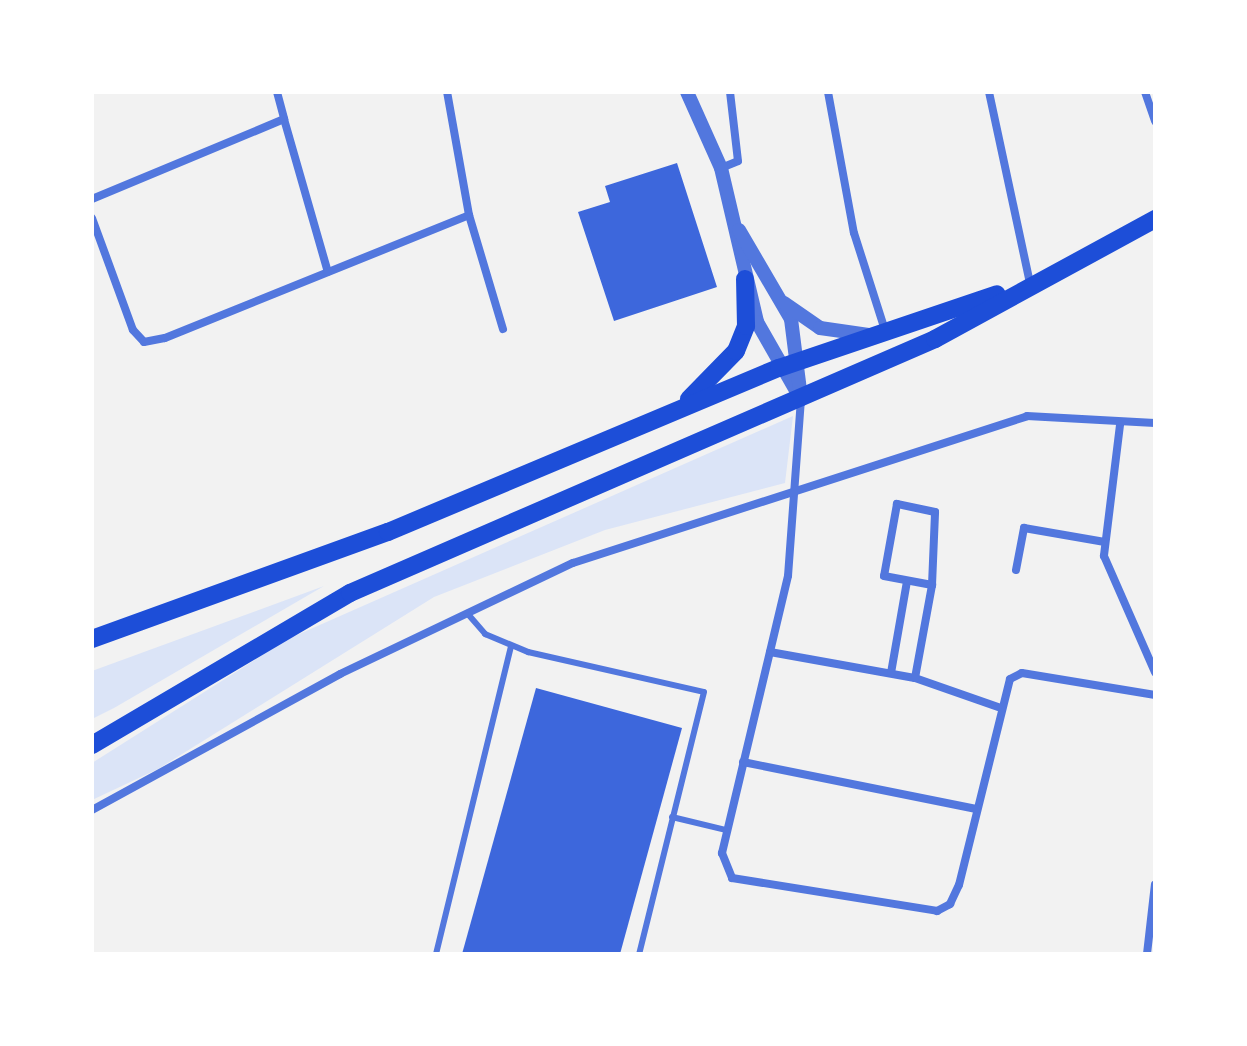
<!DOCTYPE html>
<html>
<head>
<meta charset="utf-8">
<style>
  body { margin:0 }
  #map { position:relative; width:1247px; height:1046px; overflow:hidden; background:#f2f2f2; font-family:Rubik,sans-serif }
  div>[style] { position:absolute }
  .green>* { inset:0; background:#dbe4f7 }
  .building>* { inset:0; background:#3d67dc }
  .service>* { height:6px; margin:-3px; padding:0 3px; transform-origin:3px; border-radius:3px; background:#5277de }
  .minor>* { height:8px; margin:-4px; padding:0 4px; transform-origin:4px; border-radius:4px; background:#5277de }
  .tertiary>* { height:14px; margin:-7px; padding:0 7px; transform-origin:7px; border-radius:7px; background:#5277de }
  .primary>* { height:18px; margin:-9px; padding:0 9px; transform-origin:9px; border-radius:9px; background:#1d4ed8 }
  span { translate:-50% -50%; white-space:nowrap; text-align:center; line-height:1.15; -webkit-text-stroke:6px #fff; paint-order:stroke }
  .frame { position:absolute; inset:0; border:94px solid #fff; pointer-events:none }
</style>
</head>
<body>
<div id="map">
  <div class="green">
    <div style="clip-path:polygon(793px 416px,785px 483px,605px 530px,434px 597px,158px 769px,92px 800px,92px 763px,288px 639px)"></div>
    <div style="clip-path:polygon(324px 586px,114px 708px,92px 719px,92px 671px)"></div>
  </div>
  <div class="building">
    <div style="clip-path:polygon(677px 163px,717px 287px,614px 321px,578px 212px,610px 202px,605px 186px)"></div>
    <div style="clip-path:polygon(536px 688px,682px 728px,620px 954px,462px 954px)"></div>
  </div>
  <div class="service">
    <div style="left:467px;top:613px;width:28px;rotate:49deg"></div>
    <div style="left:485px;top:634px;width:47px;rotate:22.7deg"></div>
    <div style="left:528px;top:652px;width:180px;rotate:12.8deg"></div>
    <div style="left:704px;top:692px;width:270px;rotate:103.9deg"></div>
    <div style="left:672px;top:817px;width:56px;rotate:13.5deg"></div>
    <div style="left:436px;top:954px;width:317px;rotate:-76.3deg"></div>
  </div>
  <div class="minor">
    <div style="left:277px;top:92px;width:28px;rotate:75deg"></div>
    <div style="left:828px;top:92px;width:143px;rotate:79.6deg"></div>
    <div style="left:854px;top:233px;width:102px;rotate:72.3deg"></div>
    <div style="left:989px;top:92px;width:196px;rotate:77.9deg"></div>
    <div style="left:1145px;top:92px;width:31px;rotate:71deg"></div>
    <div style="left:721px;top:168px;width:18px;rotate:-22deg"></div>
    <div style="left:738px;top:161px;width:69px;rotate:-96.6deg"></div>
    <div style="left:92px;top:199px;width:208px;rotate:-22.6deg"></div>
    <div style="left:284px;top:119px;width:159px;rotate:74deg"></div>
    <div style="left:469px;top:215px;width:119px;rotate:73.4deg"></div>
    <div style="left:92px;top:218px;width:119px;rotate:69.9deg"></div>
    <div style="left:133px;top:330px;width:16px;rotate:47deg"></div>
    <div style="left:144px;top:342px;width:21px;rotate:-11deg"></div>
    <div style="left:165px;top:338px;width:328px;rotate:-22deg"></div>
    <div style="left:469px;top:215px;width:125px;rotate:-100.1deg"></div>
    <div style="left:801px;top:399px;width:177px;rotate:94.2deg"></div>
    <div style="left:788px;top:576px;width:285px;rotate:103.4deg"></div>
    <div style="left:722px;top:853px;width:27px;rotate:68deg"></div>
    <div style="left:732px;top:878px;width:208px;rotate:9.1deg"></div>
    <div style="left:937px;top:911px;width:15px;rotate:-28deg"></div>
    <div style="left:950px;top:904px;width:21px;rotate:-65deg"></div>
    <div style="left:959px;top:885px;width:212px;rotate:-76.1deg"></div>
    <div style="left:1010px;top:679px;width:13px;rotate:-27deg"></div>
    <div style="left:1022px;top:673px;width:135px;rotate:9.4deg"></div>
    <div style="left:1120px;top:425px;width:132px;rotate:97deg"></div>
    <div style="left:1104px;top:556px;width:127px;rotate:66.3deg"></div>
    <div style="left:1016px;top:570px;width:43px;rotate:-79.2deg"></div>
    <div style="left:1024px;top:528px;width:82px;rotate:9.8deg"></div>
    <div style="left:770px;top:652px;width:147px;rotate:10.2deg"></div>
    <div style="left:915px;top:678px;width:88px;rotate:19.3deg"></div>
    <div style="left:891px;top:673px;width:93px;rotate:-80.1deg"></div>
    <div style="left:915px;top:678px;width:95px;rotate:-79.6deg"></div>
    <div style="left:932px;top:585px;width:73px;rotate:-87.6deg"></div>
    <div style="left:935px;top:512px;width:39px;rotate:-168deg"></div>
    <div style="left:897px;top:504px;width:73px;rotate:100.2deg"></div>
    <div style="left:884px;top:576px;width:49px;rotate:10.6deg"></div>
    <div style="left:743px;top:762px;width:238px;rotate:11.4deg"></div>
    <div style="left:92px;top:810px;width:283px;rotate:-28.7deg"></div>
    <div style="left:340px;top:674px;width:258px;rotate:-25.5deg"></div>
    <div style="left:573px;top:563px;width:477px;rotate:-17.9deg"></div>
    <div style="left:1027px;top:416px;width:128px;rotate:3.1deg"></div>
    <div style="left:1147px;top:954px;width:70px;rotate:-83.5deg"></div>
  </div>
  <div class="tertiary">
    <div style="left:687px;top:92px;width:83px;rotate:65.9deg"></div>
    <div style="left:721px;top:168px;width:158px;rotate:76.8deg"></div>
    <div style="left:757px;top:322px;width:89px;rotate:60.3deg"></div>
    <div style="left:739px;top:230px;width:103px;rotate:59.7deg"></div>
    <div style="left:791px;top:319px;width:80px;rotate:82.8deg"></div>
    <div style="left:784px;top:303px;width:44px;rotate:34.8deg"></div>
    <div style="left:820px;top:328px;width:49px;rotate:8.1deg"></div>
  </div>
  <div class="primary">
    <div style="left:689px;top:399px;width:67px;rotate:-45.6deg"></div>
    <div style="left:736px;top:351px;width:27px;rotate:-68deg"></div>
    <div style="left:746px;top:326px;width:47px;rotate:-91.2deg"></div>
    <div style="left:92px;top:639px;width:315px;rotate:-19.9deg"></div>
    <div style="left:388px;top:532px;width:424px;rotate:-22.8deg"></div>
    <div style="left:779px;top:368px;width:230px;rotate:-18.7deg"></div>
    <div style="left:92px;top:745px;width:299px;rotate:-30.5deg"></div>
    <div style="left:350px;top:593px;width:638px;rotate:-23.47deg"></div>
    <div style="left:935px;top:339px;width:251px;rotate:-28.6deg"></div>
  </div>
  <div class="frame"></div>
</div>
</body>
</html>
